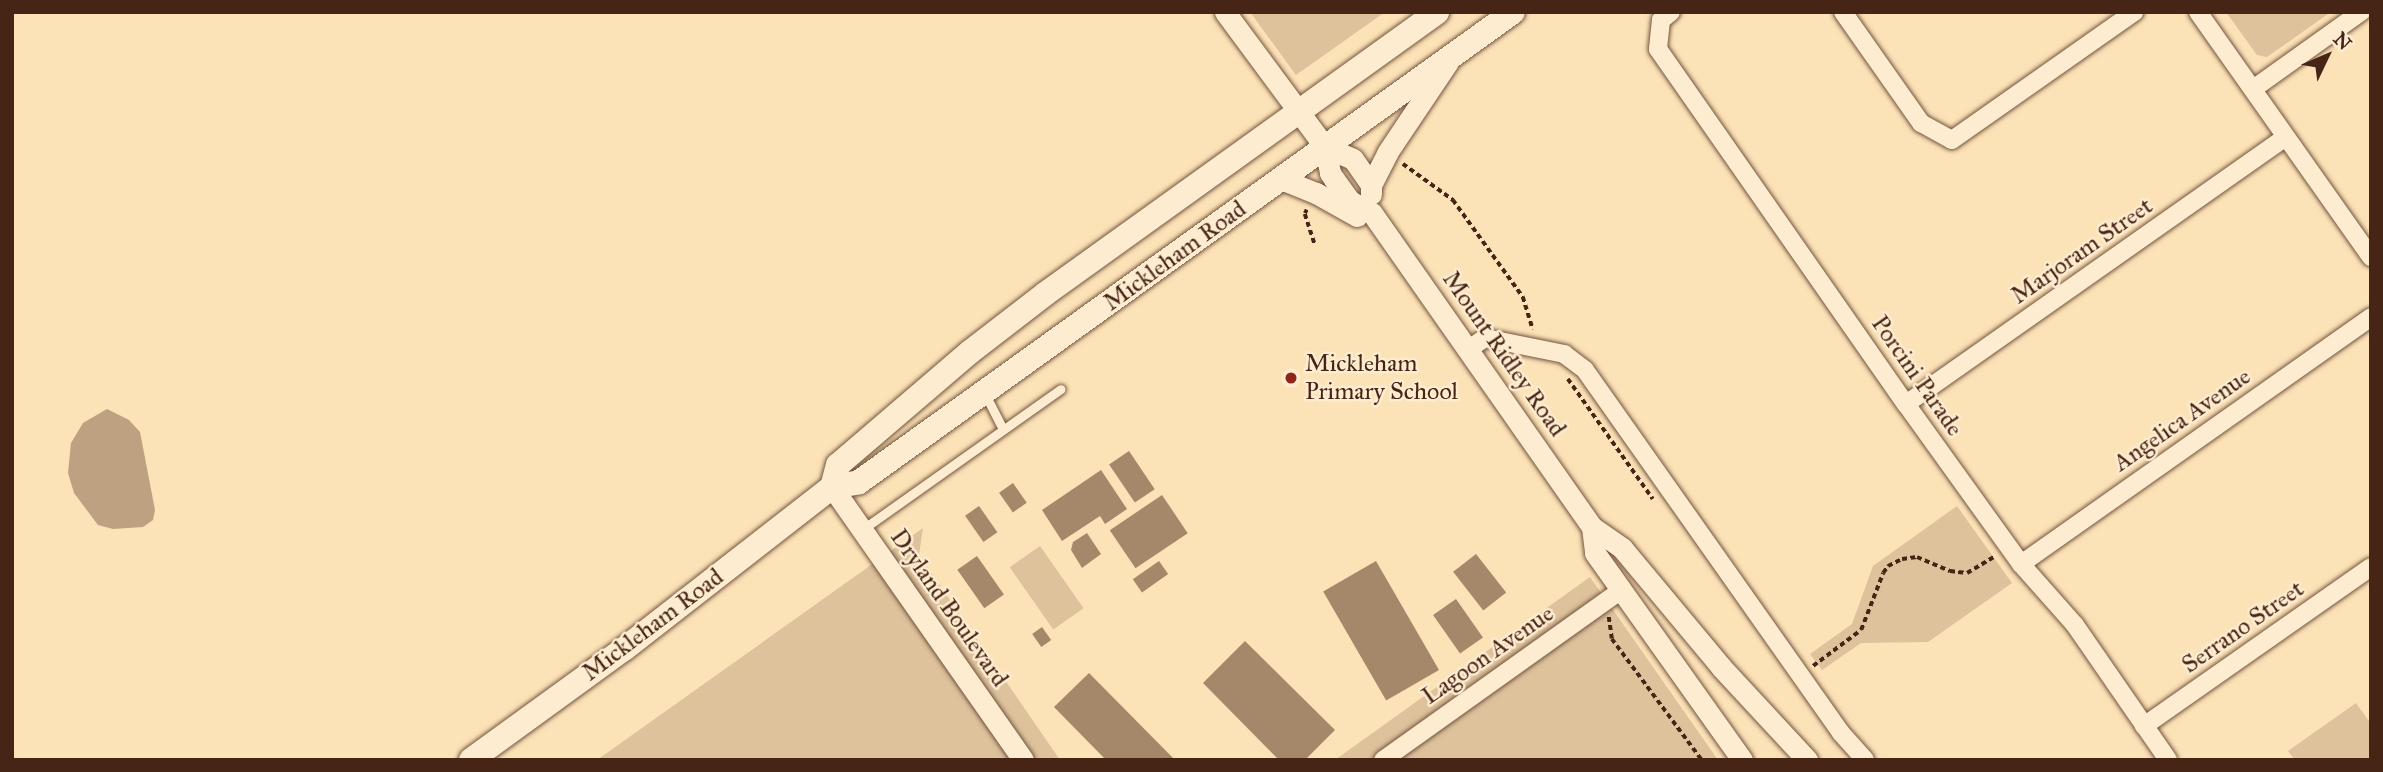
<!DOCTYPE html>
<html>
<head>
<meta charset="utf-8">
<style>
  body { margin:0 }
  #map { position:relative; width:2383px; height:772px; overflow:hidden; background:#fce2b7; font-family:"IM FELL Great Primer",serif }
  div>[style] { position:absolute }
  .green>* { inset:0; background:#ddc29c; transform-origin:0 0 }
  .water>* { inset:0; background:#bea180 }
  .building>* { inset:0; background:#a5876a; transform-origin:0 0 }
  .path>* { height:3.5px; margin-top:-1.75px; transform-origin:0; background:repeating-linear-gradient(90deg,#462416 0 5px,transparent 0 8.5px) }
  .roads { filter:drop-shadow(0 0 2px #74543e) drop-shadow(0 0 2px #74543e) }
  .service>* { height:9px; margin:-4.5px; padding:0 4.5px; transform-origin:4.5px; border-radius:4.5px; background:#fdecd0 }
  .minor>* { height:18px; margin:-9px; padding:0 9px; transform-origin:9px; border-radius:9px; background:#fdecd0 }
  .tertiary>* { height:21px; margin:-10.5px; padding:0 10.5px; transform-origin:10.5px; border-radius:10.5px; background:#fdecd0 }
  .secondary>* { height:24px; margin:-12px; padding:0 12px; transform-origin:12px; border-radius:12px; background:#fdecd0 }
  .dots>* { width:19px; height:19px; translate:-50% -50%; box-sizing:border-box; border:4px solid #fdecd0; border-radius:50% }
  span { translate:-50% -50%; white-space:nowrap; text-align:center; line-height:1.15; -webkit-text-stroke:5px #fdecd0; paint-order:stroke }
  .street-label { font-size:24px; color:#462416 }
  .poi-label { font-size:24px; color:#462416 }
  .left { translate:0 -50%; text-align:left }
  .frame { position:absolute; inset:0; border:14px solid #462416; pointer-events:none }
  .north { position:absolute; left:2292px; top:21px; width:70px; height:70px; -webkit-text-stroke:5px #fdecd0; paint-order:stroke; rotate:46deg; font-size:19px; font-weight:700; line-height:28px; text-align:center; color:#462416 }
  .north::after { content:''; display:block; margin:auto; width:24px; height:32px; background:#462416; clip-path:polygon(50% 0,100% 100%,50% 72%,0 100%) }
</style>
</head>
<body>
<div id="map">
  <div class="green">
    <div style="clip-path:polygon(1250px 12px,1385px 12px,1296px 75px)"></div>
    <div style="clip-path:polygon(2226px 12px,2331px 12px,2267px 57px,2257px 55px)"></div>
    <div style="clip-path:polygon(1957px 506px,2012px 583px,1928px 642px,1861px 643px,1822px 670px,1810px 654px,1852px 624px,1873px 566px)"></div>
    <div style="clip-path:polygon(923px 528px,919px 555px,1060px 760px,597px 760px)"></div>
    <div style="left:1040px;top:546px;width:76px;height:37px;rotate:55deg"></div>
    <div style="clip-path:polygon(1590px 577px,1718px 760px,1335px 760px)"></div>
    <div style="clip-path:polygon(2356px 703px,2371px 724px,2371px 760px,2295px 760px,2288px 751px)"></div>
  </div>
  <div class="water">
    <div style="clip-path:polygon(107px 409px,129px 420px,140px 432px,155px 510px,153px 520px,143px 527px,113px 529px,98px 525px,74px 493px,68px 473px,71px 443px,83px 423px)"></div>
  </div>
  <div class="building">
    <div style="left:1129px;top:451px;width:46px;height:24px;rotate:56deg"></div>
    <div style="clip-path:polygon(1101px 470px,1127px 509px,1105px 524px,1100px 516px,1062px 541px,1042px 510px)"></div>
    <div style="left:1013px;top:483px;width:24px;height:17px;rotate:55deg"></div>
    <div style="left:1162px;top:495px;width:46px;height:63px;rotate:56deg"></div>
    <div style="left:979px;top:506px;width:32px;height:17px;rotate:55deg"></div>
    <div style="clip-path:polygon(1087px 533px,1101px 554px,1082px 568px,1071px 550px,1073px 542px)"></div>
    <div style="left:1476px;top:554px;width:49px;height:29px;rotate:52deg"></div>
    <div style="left:977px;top:556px;width:47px;height:24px;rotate:55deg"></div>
    <div style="left:1159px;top:561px;width:16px;height:32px;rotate:55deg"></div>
    <div style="left:1376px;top:561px;width:126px;height:61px;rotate:60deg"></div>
    <div style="left:1456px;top:599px;width:47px;height:28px;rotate:55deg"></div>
    <div style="left:1042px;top:627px;width:16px;height:12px;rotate:55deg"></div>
    <div style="clip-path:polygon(1245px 641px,1335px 730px,1305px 760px,1279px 760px,1203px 683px)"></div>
    <div style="clip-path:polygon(1089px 673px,1175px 760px,1106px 760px,1054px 707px)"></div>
  </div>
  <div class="path">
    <div style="left:1403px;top:164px;width:62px;rotate:35.8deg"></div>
    <div style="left:1453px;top:200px;width:120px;rotate:54.2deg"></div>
    <div style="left:1523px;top:297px;width:34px;rotate:73deg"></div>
    <div style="left:1307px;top:210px;width:4px;rotate:117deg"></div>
    <div style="left:1305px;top:214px;width:32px;rotate:72deg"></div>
    <div style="left:1568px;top:379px;width:147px;rotate:54.7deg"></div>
    <div style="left:1609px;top:617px;width:22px;rotate:82deg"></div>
    <div style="left:1612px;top:639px;width:151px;rotate:53.4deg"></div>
    <div style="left:1813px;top:666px;width:60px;rotate:-36.9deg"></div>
    <div style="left:1861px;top:630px;width:61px;rotate:-68.9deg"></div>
    <div style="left:1883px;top:573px;width:9px;rotate:-54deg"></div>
    <div style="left:1888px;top:566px;width:16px;rotate:-27deg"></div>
    <div style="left:1902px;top:559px;width:15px;rotate:-8deg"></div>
    <div style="left:1917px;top:557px;width:36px;rotate:23deg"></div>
    <div style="left:1950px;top:571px;width:17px;rotate:7deg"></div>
    <div style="left:1967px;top:573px;width:33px;rotate:-31deg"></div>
  </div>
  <div class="roads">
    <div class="service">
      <div style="left:985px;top:394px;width:39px;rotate:63deg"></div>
      <div style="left:863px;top:529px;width:242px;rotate:-35.3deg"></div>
    </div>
    <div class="minor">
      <div style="left:1671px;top:12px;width:13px;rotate:141deg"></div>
      <div style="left:1661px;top:20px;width:29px;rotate:96deg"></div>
      <div style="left:1658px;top:49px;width:433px;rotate:55.1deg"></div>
      <div style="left:1906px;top:404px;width:197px;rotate:54.3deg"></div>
      <div style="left:2021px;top:564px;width:81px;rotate:48.5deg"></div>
      <div style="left:2075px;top:625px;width:164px;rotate:55.4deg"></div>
      <div style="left:1843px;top:12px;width:136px;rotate:54.9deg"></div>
      <div style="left:1921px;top:123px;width:35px;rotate:29deg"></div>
      <div style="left:1952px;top:140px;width:223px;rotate:-35.1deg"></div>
      <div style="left:2198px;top:12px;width:300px;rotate:54.8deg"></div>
      <div style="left:2253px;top:89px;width:133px;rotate:-35.5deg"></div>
      <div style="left:1469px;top:349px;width:19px;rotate:-35deg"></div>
      <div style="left:1485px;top:338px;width:81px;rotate:11.4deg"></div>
      <div style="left:1564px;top:354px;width:26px;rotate:37deg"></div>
      <div style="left:1585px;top:370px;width:444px;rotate:54.8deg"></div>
      <div style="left:1841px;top:733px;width:36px;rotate:48deg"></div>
      <div style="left:1906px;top:404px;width:464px;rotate:-35.1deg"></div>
      <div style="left:2021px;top:564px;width:428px;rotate:-35.2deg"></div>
      <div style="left:2144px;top:726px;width:277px;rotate:-35deg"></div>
      <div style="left:1383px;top:760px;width:292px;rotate:-35.5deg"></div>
    </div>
    <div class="tertiary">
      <div style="left:1225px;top:12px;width:168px;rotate:53.5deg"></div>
      <div style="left:1325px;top:147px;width:26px;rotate:79deg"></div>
      <div style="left:1330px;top:173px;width:7px;rotate:56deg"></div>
      <div style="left:1334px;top:179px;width:27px;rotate:54deg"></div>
      <div style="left:1350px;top:201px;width:25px;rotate:29deg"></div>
      <div style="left:1372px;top:213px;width:383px;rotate:55deg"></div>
      <div style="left:1592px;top:527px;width:37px;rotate:35deg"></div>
      <div style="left:1622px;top:548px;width:155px;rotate:50.2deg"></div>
      <div style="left:1721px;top:667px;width:127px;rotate:47.2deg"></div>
      <div style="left:1325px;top:147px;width:30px;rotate:23deg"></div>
      <div style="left:1353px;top:159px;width:32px;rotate:55deg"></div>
      <div style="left:1371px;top:185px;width:9px;rotate:90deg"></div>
      <div style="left:1281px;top:179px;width:38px;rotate:22deg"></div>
      <div style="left:1316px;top:193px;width:47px;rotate:29.3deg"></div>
      <div style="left:1371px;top:185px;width:36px;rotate:-63deg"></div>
      <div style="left:1387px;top:153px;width:110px;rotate:-56.2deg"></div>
      <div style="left:832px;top:487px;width:333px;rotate:55deg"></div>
      <div style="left:1592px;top:527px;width:26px;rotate:83deg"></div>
      <div style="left:1595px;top:553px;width:254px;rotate:54.6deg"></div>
    </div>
    <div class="secondary">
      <div style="left:832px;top:487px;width:23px;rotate:-75deg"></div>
      <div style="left:838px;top:465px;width:174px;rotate:-40.6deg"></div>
      <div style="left:970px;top:352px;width:95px;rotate:-37.7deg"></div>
      <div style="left:1045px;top:294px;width:483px;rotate:-35.7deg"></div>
      <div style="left:471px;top:760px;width:189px;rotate:-36deg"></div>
      <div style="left:624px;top:649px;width:264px;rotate:-37.9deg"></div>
      <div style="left:832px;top:487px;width:27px;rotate:-10deg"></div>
      <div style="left:859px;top:482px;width:805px;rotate:-35.7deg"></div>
    </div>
  </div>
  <div class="dots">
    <div style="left:1291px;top:378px;background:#8f2418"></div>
  </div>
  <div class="street-label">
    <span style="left:2082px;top:251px;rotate:-35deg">Marjoram Street</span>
    <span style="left:1175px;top:256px;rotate:-36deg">Mickleham Road</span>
    <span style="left:1504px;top:354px;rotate:55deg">Mount Ridley Road</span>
    <span style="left:1917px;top:376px;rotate:55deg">Porcini Parade</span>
    <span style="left:2182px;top:420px;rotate:-35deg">Angelica Avenue</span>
    <span style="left:949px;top:608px;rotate:55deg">Dryland Boulevard</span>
    <span style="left:653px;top:625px;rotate:-37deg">Mickleham Road</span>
    <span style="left:2243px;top:627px;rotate:-35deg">Serrano Street</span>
    <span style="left:1488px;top:655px;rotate:-35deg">Lagoon Avenue</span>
  </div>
  <div class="poi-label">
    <span class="left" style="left:1305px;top:378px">Mickleham<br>Primary School</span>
  </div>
  <div class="frame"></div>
  <div class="north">N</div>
</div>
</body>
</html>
